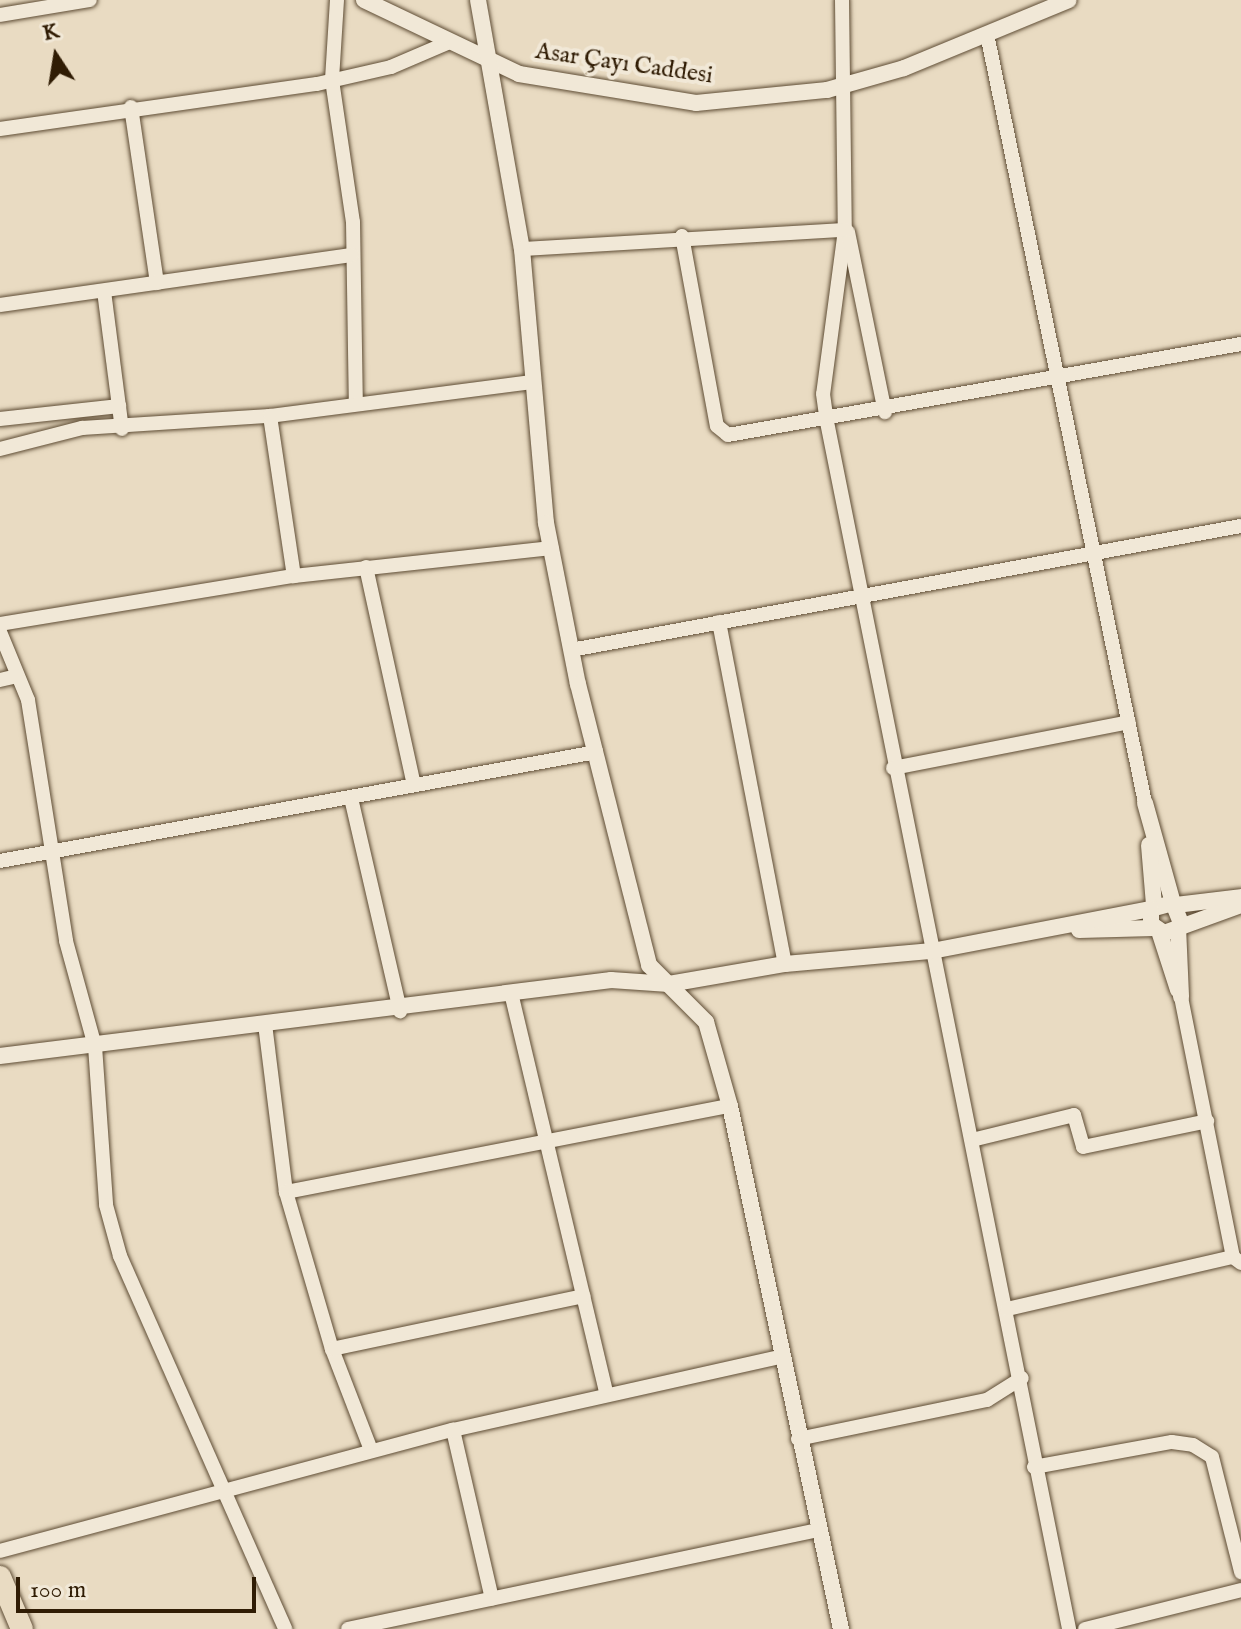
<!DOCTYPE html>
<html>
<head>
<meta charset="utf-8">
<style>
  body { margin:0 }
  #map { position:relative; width:1241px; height:1629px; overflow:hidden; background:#e9dbc2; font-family:"IM FELL English",serif }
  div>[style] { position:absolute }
  .roads { filter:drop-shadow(0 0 2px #5e4c34) drop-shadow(0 0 2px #5e4c34) }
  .minor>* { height:14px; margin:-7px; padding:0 7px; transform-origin:7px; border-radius:7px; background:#f1e8d7 }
  .tertiary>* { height:16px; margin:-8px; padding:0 8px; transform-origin:8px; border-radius:8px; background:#f1e8d7 }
  .trunk>* { height:22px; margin:-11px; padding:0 11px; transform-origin:11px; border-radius:11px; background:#e9dbc2 }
  span { translate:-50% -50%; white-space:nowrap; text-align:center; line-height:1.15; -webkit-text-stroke:8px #f1e8d7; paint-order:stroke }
  .street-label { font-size:24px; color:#301c04 }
  .north { position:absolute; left:16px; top:16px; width:80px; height:80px; -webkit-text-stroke:6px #f1e8d7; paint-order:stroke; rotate:348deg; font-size:22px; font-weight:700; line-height:32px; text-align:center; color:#301c04 }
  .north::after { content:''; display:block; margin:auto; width:28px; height:36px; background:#301c04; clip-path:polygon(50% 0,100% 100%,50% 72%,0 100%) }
  .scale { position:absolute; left:16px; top:1577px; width:240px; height:36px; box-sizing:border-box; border:4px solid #301c04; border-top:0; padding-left:10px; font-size:24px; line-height:28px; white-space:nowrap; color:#301c04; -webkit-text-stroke:6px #f1e8d7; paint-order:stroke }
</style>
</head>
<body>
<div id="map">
  <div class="roads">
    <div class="minor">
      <div style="left:337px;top:0;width:80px;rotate:93.6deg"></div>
      <div style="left:332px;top:80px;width:144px;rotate:81.6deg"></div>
      <div style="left:353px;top:222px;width:182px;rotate:89.1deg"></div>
      <div style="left:842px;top:0;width:230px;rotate:89.3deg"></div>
      <div style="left:845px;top:230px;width:165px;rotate:97.6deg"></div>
      <div style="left:823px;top:394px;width:28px;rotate:82deg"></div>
      <div style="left:827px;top:422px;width:1231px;rotate:78.66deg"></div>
      <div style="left:0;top:15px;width:91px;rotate:-9.5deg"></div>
      <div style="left:987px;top:34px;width:785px;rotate:78.39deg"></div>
      <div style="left:131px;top:107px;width:178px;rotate:81.6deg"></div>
      <div style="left:0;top:129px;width:320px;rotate:-8.1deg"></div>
      <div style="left:317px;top:84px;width:76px;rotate:-12.9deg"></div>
      <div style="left:391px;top:67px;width:61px;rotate:-23.2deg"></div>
      <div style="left:848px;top:232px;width:184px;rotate:78.4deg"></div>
      <div style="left:682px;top:236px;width:193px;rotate:79.6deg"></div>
      <div style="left:717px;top:426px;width:14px;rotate:39deg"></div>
      <div style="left:728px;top:435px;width:521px;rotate:-10.06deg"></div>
      <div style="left:522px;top:249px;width:324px;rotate:-3.4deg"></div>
      <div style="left:104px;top:291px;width:139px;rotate:82.6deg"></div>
      <div style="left:0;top:305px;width:355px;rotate:-8.1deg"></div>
      <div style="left:270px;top:416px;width:162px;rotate:81.5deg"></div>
      <div style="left:0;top:419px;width:120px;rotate:-6.2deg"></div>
      <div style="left:0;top:449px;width:85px;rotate:-14.4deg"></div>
      <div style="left:82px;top:428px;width:188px;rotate:-3.7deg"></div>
      <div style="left:270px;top:416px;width:263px;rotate:-7.4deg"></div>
      <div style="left:366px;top:567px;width:223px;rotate:77.6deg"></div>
      <div style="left:719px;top:622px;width:348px;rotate:79.1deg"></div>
      <div style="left:0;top:624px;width:298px;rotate:-9.3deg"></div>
      <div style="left:294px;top:576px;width:259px;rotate:-6.2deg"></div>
      <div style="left:0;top:632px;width:74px;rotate:67.6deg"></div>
      <div style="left:28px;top:700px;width:244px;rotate:81deg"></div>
      <div style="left:66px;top:941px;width:109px;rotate:74.6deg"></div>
      <div style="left:95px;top:1046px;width:159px;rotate:86deg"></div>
      <div style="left:106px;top:1205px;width:53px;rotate:74.6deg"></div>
      <div style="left:120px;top:1256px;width:408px;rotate:66.1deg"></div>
      <div style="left:571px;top:650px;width:681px;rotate:-10.49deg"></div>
      <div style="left:0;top:680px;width:17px;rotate:-13deg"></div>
      <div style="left:893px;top:768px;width:240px;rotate:-11deg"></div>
      <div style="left:351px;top:798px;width:219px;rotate:77deg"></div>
      <div style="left:0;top:861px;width:606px;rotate:-10.36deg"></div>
      <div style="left:512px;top:997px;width:406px;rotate:76.6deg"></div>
      <div style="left:1181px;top:997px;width:265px;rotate:78.7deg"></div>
      <div style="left:1233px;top:1257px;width:10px;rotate:37deg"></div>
      <div style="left:265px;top:1024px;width:169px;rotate:82.9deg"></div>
      <div style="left:286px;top:1192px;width:164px;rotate:73.7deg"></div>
      <div style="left:332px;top:1349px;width:108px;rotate:68.9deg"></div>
      <div style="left:972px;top:1140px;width:105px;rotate:-13.8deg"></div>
      <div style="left:1074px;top:1115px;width:33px;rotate:74deg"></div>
      <div style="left:1083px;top:1147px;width:127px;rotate:-11.8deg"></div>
      <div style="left:286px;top:1192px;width:452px;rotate:-11deg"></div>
      <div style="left:1007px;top:1309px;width:232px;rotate:-13deg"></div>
      <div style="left:332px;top:1349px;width:257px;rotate:-11.9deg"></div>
      <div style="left:453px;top:1430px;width:173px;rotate:77deg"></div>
      <div style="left:798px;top:1439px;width:193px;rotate:-11.7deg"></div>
      <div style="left:987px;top:1400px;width:41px;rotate:-32.2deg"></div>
      <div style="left:1034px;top:1467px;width:140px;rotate:-10.3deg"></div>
      <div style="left:1172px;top:1442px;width:21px;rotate:8deg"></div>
      <div style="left:1193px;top:1445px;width:22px;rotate:32deg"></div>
      <div style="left:1212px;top:1457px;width:119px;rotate:75.8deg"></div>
      <div style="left:0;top:1551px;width:469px;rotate:-15deg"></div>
      <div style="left:453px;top:1430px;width:335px;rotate:-12.6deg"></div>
      <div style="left:348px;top:1629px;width:480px;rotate:-11.9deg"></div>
      <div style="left:1085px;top:1629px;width:161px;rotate:-14deg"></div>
    </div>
    <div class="tertiary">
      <div style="left:364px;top:0;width:172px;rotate:25.5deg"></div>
      <div style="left:519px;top:74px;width:179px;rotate:9.3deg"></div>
      <div style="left:696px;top:103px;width:132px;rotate:-5.7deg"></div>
      <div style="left:827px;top:90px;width:80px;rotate:-15.9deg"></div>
      <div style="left:904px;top:68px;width:178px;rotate:-22.4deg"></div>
      <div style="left:478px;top:0;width:253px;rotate:80deg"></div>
      <div style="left:522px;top:249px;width:275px;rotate:85deg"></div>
      <div style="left:546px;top:523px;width:164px;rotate:78.8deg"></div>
      <div style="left:578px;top:684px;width:290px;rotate:75.8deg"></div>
      <div style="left:649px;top:965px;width:81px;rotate:45deg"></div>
      <div style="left:706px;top:1022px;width:87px;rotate:74.1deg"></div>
      <div style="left:730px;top:1106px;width:535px;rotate:78.02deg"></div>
      <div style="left:1145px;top:803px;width:104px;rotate:74.4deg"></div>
      <div style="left:1149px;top:845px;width:60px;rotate:85.2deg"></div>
      <div style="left:1176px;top:905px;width:65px;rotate:-7deg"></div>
      <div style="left:1181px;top:923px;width:22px;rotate:-112deg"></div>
      <div style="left:1173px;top:903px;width:23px;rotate:165deg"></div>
      <div style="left:1151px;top:909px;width:15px;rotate:90deg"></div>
      <div style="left:1151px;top:924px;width:16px;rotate:35deg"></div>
      <div style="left:1164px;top:933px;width:82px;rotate:-20deg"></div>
      <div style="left:1178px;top:927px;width:70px;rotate:87.5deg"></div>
      <div style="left:1079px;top:930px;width:75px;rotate:-1.5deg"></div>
      <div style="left:1159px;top:931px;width:62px;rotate:72.1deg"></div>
      <div style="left:0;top:1056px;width:616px;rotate:-7.09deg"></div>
      <div style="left:611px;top:980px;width:58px;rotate:3.9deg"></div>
      <div style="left:669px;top:984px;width:118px;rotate:-9.8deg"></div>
      <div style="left:785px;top:964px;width:148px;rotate:-5.1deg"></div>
      <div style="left:932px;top:951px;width:223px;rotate:-10.9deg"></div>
    </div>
    <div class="trunk">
      <div style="left:0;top:1577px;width:56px;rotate:67.1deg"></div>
    </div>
  </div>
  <div class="street-label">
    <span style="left:624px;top:64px;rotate:8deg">Asar Çayı Caddesi</span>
  </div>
  <div class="north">K</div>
  <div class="scale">100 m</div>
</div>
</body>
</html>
